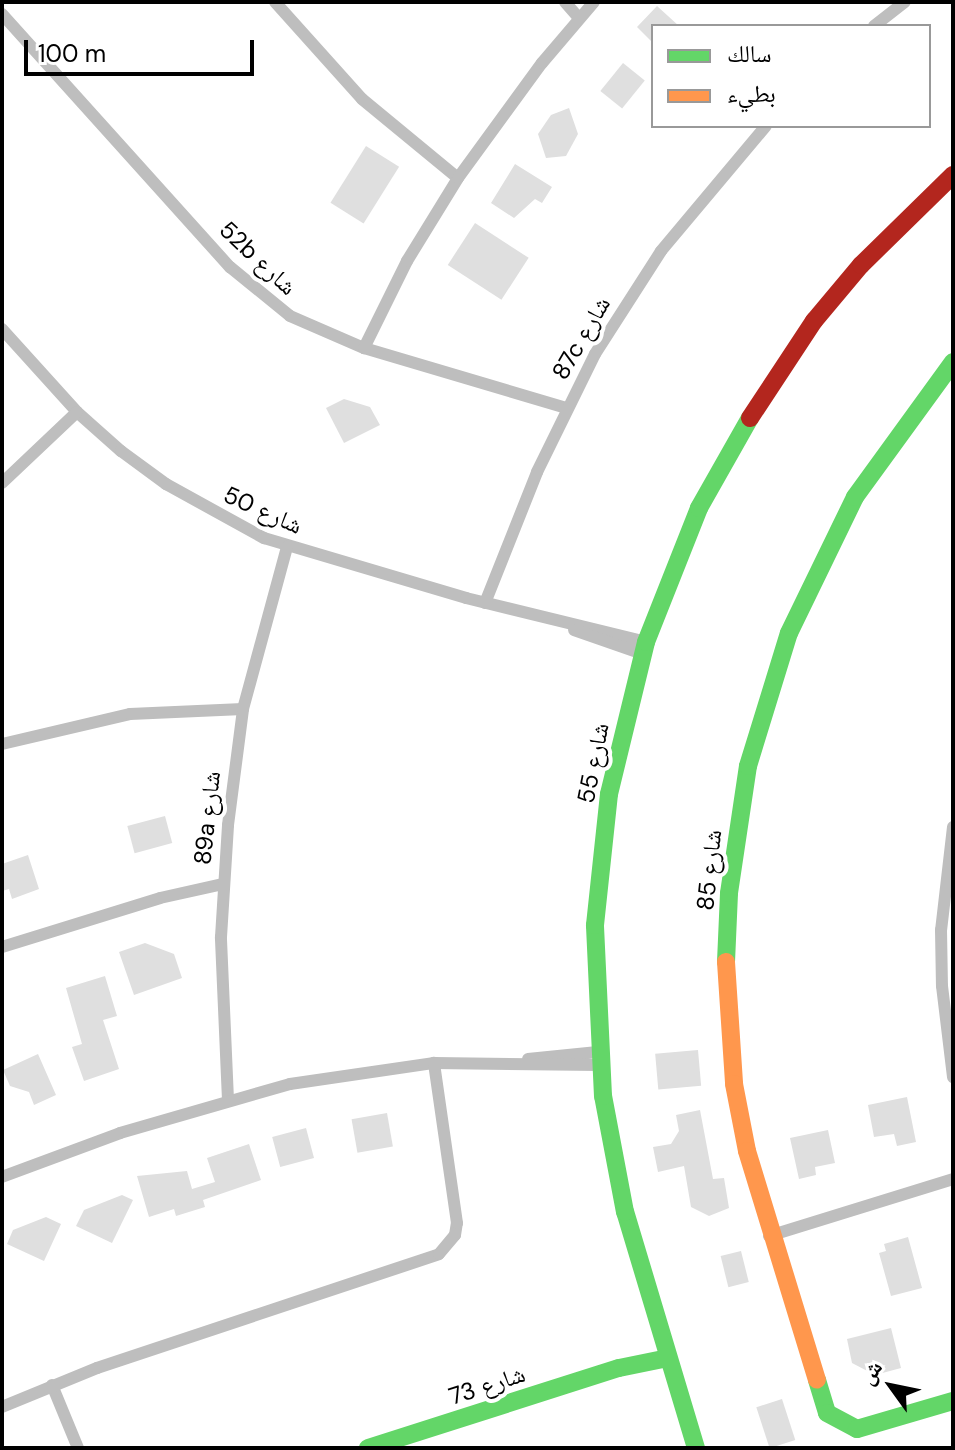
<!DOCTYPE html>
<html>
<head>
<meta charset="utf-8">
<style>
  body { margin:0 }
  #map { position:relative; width:955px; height:1450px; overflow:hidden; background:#fff; font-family:"DM Sans","Noto Naskh Arabic",sans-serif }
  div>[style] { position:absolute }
  .building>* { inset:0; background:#dfdfdf; transform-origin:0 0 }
  .street>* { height:12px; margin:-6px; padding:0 6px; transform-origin:6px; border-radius:6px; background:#bebebe }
  .fast>* { height:18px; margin:-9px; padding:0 9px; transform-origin:9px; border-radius:9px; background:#63d668 }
  .slow>* { height:18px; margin:-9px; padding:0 9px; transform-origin:9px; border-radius:9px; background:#ff974d }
  .jam>* { height:18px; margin:-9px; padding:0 9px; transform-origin:9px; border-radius:9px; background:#b3261e }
  span { translate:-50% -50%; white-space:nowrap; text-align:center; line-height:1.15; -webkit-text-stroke:8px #fff; paint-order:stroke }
  .street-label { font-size:24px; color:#000 }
  .frame { position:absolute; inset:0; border:4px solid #000; pointer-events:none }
  .legend { position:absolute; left:651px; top:24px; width:280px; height:104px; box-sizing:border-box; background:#fff; border:2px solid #999; margin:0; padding:10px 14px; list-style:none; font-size:24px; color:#000 }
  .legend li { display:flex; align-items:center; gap:16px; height:40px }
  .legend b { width:40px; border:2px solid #999 }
  .north { position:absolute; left:851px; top:1346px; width:80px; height:80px; -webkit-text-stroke:6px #fff; paint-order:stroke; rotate:303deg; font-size:22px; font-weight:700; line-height:32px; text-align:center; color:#000 }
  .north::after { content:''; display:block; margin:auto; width:28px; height:36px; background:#000; clip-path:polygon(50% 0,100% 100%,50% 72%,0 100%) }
  .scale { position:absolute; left:24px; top:40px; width:230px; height:36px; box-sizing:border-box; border:4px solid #000; border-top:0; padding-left:10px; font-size:24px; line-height:28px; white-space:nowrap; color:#000; -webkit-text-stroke:6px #fff; paint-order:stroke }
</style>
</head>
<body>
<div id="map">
  <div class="building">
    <div style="clip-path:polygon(657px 6px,679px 26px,653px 26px,653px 43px,637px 27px)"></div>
    <div style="left:623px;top:63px;width:28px;height:36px;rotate:39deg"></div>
    <div style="clip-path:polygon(569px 108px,578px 134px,566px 156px,546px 158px,538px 134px,551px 115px)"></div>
    <div style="left:366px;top:146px;width:39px;height:67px;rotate:32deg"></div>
    <div style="clip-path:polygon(515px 164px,552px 187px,542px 203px,535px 199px,514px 218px,491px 203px)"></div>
    <div style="left:475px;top:223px;width:64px;height:50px;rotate:33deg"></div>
    <div style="clip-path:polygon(344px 399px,370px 407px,380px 425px,344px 443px,326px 408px)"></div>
    <div style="left:165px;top:816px;width:28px;height:39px;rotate:75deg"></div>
    <div style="clip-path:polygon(28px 855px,39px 889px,12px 899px,9px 889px,2px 891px,2px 864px)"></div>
    <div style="clip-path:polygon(145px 943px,174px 954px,182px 978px,134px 995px,119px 952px)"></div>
    <div style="clip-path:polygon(105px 976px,117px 1016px,103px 1020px,119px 1069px,84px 1081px,72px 1047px,82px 1044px,66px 988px)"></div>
    <div style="left:698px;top:1050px;width:36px;height:43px;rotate:85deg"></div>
    <div style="clip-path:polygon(38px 1054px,56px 1095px,34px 1105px,29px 1092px,10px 1086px,3px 1070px)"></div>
    <div style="clip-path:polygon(907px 1097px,916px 1142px,897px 1146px,894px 1134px,874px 1137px,868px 1105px)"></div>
    <div style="clip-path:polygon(700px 1110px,713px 1179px,724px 1178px,729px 1208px,709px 1216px,691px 1207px,684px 1166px,658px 1172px,653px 1147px,671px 1144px,679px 1131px,676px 1115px)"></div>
    <div style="left:387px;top:1113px;width:34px;height:36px;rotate:80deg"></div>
    <div style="left:306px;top:1128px;width:31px;height:35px;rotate:75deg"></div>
    <div style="clip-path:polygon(828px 1130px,835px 1163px,815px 1167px,816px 1175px,799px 1179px,790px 1138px)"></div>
    <div style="clip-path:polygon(249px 1144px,261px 1180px,203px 1200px,205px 1207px,176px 1216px,174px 1209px,149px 1217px,137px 1176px,187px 1171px,192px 1189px,215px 1182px,207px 1158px)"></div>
    <div style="clip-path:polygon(122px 1195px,133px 1200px,112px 1243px,76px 1226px,84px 1210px)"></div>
    <div style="clip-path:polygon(46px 1217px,61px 1224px,44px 1261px,7px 1244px,13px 1230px)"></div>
    <div style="clip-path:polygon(908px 1237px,922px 1288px,891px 1296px,879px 1253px,886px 1251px,884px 1244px)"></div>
    <div style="left:741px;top:1251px;width:32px;height:21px;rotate:76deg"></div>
    <div style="clip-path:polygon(891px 1328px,901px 1368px,875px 1375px,852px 1363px,847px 1339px)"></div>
    <div style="left:782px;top:1399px;width:43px;height:27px;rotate:72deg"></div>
  </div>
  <div class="street">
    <div style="left:275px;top:2px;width:130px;rotate:48.1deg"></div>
    <div style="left:362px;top:99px;width:124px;rotate:39.5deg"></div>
    <div style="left:565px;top:2px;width:21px;rotate:49deg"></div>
    <div style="left:2px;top:14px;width:341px;rotate:48deg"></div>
    <div style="left:230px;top:267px;width:77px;rotate:39.2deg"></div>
    <div style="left:290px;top:316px;width:81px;rotate:23.4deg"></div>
    <div style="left:364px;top:348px;width:211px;rotate:16.5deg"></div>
    <div style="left:874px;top:26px;width:39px;rotate:-38deg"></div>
    <div style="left:2px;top:329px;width:112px;rotate:47.9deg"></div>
    <div style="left:77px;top:412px;width:59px;rotate:41.6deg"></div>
    <div style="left:121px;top:451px;width:56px;rotate:36.3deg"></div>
    <div style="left:166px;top:484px;width:112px;rotate:28.9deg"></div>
    <div style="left:264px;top:538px;width:211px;rotate:16.5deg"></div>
    <div style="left:466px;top:598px;width:185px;rotate:13.7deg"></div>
    <div style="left:364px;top:348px;width:97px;rotate:-63.7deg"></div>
    <div style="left:407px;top:261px;width:97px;rotate:-58.4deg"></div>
    <div style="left:458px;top:178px;width:142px;rotate:-53.9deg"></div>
    <div style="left:542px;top:63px;width:80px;rotate:-49.6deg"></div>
    <div style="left:2px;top:483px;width:103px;rotate:-43.4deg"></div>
    <div style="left:485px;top:603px;width:141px;rotate:-68.3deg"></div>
    <div style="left:537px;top:472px;width:131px;rotate:-63.8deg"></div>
    <div style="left:595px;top:354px;width:122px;rotate:-57.3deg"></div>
    <div style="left:661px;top:251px;width:163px;rotate:-50deg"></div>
    <div style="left:574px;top:630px;width:73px;rotate:19.2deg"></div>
    <div style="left:2px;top:744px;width:131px;rotate:-13.2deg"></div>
    <div style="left:130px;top:714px;width:113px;rotate:-2.5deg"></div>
    <div style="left:953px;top:827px;width:104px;rotate:96.6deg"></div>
    <div style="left:941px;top:930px;width:56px;rotate:89deg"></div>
    <div style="left:942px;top:986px;width:92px;rotate:83.1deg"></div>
    <div style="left:2px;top:947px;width:165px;rotate:-17.2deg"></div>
    <div style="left:160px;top:898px;width:65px;rotate:-12.5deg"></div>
    <div style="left:528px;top:1059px;width:70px;rotate:-5.7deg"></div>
    <div style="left:228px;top:1100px;width:163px;rotate:-92.5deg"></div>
    <div style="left:221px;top:937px;width:112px;rotate:-86.4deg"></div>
    <div style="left:228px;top:825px;width:117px;rotate:-82.6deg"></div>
    <div style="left:243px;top:709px;width:168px;rotate:-74.8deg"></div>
    <div style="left:2px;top:1177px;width:126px;rotate:-20.4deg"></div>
    <div style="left:120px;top:1133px;width:177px;rotate:-16.1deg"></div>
    <div style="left:290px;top:1084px;width:146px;rotate:-8.3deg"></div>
    <div style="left:434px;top:1063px;width:165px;rotate:0.7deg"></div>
    <div style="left:769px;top:1236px;width:193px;rotate:-17.2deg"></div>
    <div style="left:52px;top:1385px;width:68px;rotate:67.6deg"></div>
    <div style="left:2px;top:1407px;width:103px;rotate:-22.3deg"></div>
    <div style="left:97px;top:1368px;width:360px;rotate:-18.4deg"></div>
    <div style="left:439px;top:1254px;width:25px;rotate:-50deg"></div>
    <div style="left:455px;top:1235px;width:12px;rotate:-81deg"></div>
    <div style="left:457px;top:1223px;width:162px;rotate:-98.2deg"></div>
  </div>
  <div class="fast">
    <div style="left:726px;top:962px;width:69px;rotate:-87.5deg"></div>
    <div style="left:729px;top:893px;width:128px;rotate:-81.5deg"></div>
    <div style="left:748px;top:766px;width:139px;rotate:-72.9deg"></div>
    <div style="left:789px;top:633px;width:151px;rotate:-64.1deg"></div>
    <div style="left:855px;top:497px;width:167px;rotate:-54deg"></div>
    <div style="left:817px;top:1380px;width:34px;rotate:73deg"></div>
    <div style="left:827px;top:1413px;width:34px;rotate:28deg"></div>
    <div style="left:857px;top:1429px;width:100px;rotate:-16.3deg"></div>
    <div style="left:368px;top:1448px;width:263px;rotate:-17.7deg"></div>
    <div style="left:619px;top:1368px;width:50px;rotate:-11.5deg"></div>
    <div style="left:696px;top:1448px;width:246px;rotate:-106.7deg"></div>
    <div style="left:625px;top:1212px;width:118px;rotate:-100.7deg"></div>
    <div style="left:603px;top:1096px;width:171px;rotate:-92.7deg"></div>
    <div style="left:595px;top:925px;width:132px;rotate:-83.9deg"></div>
    <div style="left:609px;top:794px;width:156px;rotate:-76.3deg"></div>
    <div style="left:646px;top:642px;width:144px;rotate:-68.4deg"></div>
    <div style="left:699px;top:508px;width:103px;rotate:-60.5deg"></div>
  </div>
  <div class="slow">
    <div style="left:726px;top:962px;width:122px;rotate:86.2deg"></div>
    <div style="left:734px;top:1084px;width:68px;rotate:79deg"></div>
    <div style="left:747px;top:1151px;width:239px;rotate:73deg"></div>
  </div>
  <div class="jam">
    <div style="left:750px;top:418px;width:116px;rotate:-56.6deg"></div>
    <div style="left:814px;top:321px;width:73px;rotate:-50deg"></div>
    <div style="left:861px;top:265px;width:129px;rotate:-44.4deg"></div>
  </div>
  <div class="street-label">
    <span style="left:258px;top:258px;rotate:43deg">52b شارع</span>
    <span style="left:581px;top:338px;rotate:-60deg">87c شارع</span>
    <span style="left:263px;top:510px;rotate:24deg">شارع 50</span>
    <span style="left:593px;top:763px;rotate:-79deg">شارع 55</span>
    <span style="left:207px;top:818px;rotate:-84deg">89a شارع</span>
    <span style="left:709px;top:870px;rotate:-84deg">شارع 85</span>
    <span style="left:487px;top:1385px;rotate:-18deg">شارع 73</span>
  </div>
  <div class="frame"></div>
  <ul class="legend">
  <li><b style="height:10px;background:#63d668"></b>سالك</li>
  <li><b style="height:10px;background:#ff974d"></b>بطيء</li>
  </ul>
  <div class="north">ش</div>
  <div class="scale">100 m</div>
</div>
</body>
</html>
